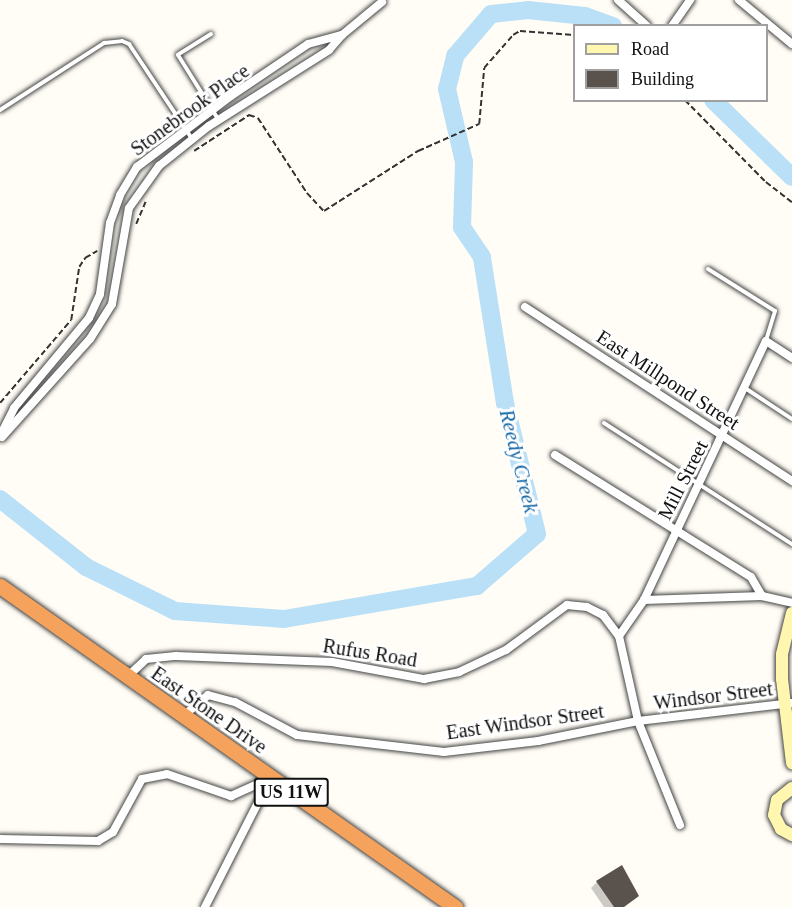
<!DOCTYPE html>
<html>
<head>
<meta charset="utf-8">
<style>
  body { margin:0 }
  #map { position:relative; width:792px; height:907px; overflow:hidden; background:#fffdf5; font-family:Georgia,serif }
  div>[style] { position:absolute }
  .shadow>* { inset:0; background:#0003 }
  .river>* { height:18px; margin:-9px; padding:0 9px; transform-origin:9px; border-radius:9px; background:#b9e0f7 }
  .building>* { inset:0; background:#5a524d }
  .path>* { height:1.5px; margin-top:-0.75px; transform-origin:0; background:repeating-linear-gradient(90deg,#333 0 6px,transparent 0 9px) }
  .roads { filter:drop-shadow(0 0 2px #444) drop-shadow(0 0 2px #444) }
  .lane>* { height:4px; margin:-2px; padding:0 2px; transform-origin:2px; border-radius:2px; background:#fff }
  .street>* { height:8px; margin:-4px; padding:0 4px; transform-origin:4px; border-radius:4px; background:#fff }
  .secondary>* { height:12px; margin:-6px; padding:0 6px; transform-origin:6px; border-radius:6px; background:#fff6b0 }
  .highway>* { height:15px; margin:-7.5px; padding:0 7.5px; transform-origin:7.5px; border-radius:7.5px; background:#f5a25d }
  span { translate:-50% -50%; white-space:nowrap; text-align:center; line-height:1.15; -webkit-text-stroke:6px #fff; paint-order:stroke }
  .shield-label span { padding:2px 4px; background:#fff; border:2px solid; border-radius:4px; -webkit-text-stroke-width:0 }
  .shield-label { font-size:18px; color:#111; font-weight:700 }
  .street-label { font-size:20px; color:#111 }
  .water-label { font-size:21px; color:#1768a6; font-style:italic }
  .legend { position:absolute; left:573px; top:24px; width:195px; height:78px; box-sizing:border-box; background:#fff; border:2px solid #a0a0a0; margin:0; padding:8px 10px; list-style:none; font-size:18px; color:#111 }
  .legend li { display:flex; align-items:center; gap:12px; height:30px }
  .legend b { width:30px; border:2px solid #a0a0a0 }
</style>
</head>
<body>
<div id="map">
  <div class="shadow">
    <div style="clip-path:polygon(597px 882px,624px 907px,604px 907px,591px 888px)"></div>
  </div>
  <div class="river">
    <div style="left:713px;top:100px;width:110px;rotate:44.3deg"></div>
    <div style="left:0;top:499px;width:110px;rotate:38.3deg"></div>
    <div style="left:86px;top:567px;width:99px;rotate:26.3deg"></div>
    <div style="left:175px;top:611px;width:109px;rotate:4.2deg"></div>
    <div style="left:284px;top:619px;width:196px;rotate:-9.7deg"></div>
    <div style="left:477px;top:586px;width:79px;rotate:-40.9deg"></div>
    <div style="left:537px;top:534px;width:135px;rotate:-103.7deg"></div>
    <div style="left:505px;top:403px;width:148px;rotate:-99deg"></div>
    <div style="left:482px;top:257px;width:36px;rotate:-124deg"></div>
    <div style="left:462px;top:227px;width:65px;rotate:-88.2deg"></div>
    <div style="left:464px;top:162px;width:75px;rotate:-103.1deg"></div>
    <div style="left:447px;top:89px;width:34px;rotate:-76deg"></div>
    <div style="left:455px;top:56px;width:55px;rotate:-49.4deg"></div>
    <div style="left:491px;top:14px;width:37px;rotate:-6deg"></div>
    <div style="left:528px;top:10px;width:57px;rotate:6deg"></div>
    <div style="left:585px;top:16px;width:30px;rotate:20deg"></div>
  </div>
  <div class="building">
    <div style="clip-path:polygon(622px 865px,639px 896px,624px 907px,614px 907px,596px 881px)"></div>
  </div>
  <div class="path">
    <div style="left:685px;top:100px;width:115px;rotate:45.4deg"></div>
    <div style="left:766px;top:182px;width:33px;rotate:38deg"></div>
    <div style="left:194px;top:151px;width:66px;rotate:-33.2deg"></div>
    <div style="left:249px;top:115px;width:9px;rotate:18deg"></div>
    <div style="left:258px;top:118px;width:90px;rotate:56.8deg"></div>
    <div style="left:307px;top:193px;width:25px;rotate:47deg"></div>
    <div style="left:324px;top:211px;width:112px;rotate:-32.6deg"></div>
    <div style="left:418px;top:151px;width:67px;rotate:-23.9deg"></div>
    <div style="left:479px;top:124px;width:56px;rotate:-84.9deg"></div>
    <div style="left:484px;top:68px;width:44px;rotate:-48.7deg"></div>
    <div style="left:513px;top:35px;width:8px;rotate:-30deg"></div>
    <div style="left:520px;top:31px;width:54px;rotate:4.2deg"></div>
    <div style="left:136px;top:224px;width:25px;rotate:-67deg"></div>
    <div style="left:0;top:403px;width:109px;rotate:-49.5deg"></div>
    <div style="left:71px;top:320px;width:54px;rotate:-81.4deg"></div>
    <div style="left:79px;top:267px;width:11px;rotate:-56deg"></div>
    <div style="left:85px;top:258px;width:14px;rotate:-30deg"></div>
  </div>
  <div class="roads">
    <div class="lane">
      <div style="left:211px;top:34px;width:39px;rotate:148deg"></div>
      <div style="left:178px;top:55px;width:75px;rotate:58deg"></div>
      <div style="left:0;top:110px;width:124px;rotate:-32.8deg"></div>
      <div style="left:104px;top:43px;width:18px;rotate:-6deg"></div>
      <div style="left:122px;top:41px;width:8px;rotate:23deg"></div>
      <div style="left:129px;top:44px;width:114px;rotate:56.4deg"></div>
      <div style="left:708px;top:269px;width:79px;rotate:32.1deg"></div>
      <div style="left:775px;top:311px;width:31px;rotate:107deg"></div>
      <div style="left:745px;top:388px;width:56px;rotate:33.4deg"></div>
      <div style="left:604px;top:423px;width:224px;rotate:32.8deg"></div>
    </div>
    <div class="street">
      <div style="left:618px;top:0;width:39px;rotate:42deg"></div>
      <div style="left:739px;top:0;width:69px;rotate:39.7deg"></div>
      <div style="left:672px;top:26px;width:32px;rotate:-55deg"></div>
      <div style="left:525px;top:307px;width:319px;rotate:33.1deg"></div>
      <div style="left:0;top:436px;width:31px;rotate:-63deg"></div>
      <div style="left:14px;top:408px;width:117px;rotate:-50.2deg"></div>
      <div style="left:89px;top:318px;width:26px;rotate:-65deg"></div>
      <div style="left:100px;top:294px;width:72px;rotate:-82deg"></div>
      <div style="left:110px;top:223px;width:30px;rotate:-70deg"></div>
      <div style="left:120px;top:195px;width:33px;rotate:-59deg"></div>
      <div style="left:137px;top:167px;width:118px;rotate:-37.1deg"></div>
      <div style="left:231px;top:96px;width:93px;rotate:-34deg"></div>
      <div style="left:308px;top:44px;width:35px;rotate:-15deg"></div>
      <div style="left:342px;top:35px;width:52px;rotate:-39.5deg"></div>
      <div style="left:2px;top:437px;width:132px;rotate:-48.1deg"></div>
      <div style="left:90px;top:339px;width:41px;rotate:-57.8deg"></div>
      <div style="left:112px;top:304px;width:97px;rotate:-80deg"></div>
      <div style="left:129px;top:208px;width:52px;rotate:-54.5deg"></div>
      <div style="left:159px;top:166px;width:64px;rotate:-38.7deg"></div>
      <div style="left:209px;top:126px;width:142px;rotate:-32.3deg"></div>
      <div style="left:329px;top:50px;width:20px;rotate:-49deg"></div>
      <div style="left:555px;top:455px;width:231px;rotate:31.9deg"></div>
      <div style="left:751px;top:577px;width:22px;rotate:60deg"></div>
      <div style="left:644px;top:600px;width:286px;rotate:-64.8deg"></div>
      <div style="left:766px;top:341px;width:31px;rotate:33deg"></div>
      <div style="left:127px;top:677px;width:26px;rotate:-43deg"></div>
      <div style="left:146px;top:659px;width:30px;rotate:-6deg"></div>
      <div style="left:176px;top:656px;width:156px;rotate:2.2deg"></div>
      <div style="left:332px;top:662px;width:94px;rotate:10.5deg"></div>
      <div style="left:424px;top:679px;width:36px;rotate:-11deg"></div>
      <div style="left:459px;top:672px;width:52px;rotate:-25.1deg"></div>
      <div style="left:506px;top:650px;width:76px;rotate:-36.4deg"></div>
      <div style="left:567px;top:605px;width:20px;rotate:6deg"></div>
      <div style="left:587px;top:607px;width:18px;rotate:27deg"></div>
      <div style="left:603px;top:615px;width:26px;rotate:53deg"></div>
      <div style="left:182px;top:717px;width:34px;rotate:-40deg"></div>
      <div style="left:208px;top:695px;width:28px;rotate:15deg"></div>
      <div style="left:235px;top:702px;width:70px;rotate:28deg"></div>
      <div style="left:297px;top:735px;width:148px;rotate:6.6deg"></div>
      <div style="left:444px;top:752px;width:95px;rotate:-6.7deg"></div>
      <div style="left:538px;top:741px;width:102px;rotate:-11.3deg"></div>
      <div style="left:638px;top:721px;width:155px;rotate:-6.7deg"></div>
      <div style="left:680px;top:825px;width:112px;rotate:-112deg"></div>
      <div style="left:638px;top:721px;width:87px;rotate:-102.6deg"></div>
      <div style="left:619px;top:636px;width:44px;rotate:-55.2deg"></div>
      <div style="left:644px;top:600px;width:118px;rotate:-1.9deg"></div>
      <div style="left:762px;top:596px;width:31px;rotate:13deg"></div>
      <div style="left:0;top:839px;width:98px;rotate:1.2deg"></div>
      <div style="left:98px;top:841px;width:17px;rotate:-31deg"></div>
      <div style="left:113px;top:832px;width:60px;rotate:-61.3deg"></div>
      <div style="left:142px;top:779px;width:25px;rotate:-11deg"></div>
      <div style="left:167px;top:774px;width:68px;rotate:19deg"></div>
      <div style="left:231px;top:796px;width:44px;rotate:-24.2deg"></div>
      <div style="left:205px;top:907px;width:144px;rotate:-63.1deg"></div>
    </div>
    <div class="secondary">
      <div style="left:792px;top:613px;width:42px;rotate:103.7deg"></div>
      <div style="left:782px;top:654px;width:25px;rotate:90deg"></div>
      <div style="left:782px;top:679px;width:85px;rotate:83.2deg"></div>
      <div style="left:792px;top:788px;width:19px;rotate:141deg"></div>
      <div style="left:777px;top:800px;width:15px;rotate:101deg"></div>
      <div style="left:774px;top:815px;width:16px;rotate:63deg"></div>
      <div style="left:781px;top:829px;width:13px;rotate:29deg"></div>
    </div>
    <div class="highway">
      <div style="left:0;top:586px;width:557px;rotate:35.2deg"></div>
    </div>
  </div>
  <div class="shield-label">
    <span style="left:291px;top:792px">US 11W</span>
  </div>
  <div class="street-label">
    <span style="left:190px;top:110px;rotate:-36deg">Stonebrook Place</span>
    <span style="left:668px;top:380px;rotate:33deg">East Millpond Street</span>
    <span style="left:683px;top:480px;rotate:-63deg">Mill Street</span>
    <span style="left:370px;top:653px;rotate:9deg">Rufus Road</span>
    <span style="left:713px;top:696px;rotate:-7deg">Windsor Street</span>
    <span style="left:209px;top:710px;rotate:35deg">East Stone Drive</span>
    <span style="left:525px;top:722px;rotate:-8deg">East Windsor Street</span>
  </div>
  <div class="water-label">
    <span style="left:519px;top:461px;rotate:76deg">Reedy Creek</span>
  </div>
  <ul class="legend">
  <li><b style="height:8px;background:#fff6b0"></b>Road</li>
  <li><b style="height:16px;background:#5a524d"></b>Building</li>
  </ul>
</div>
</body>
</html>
